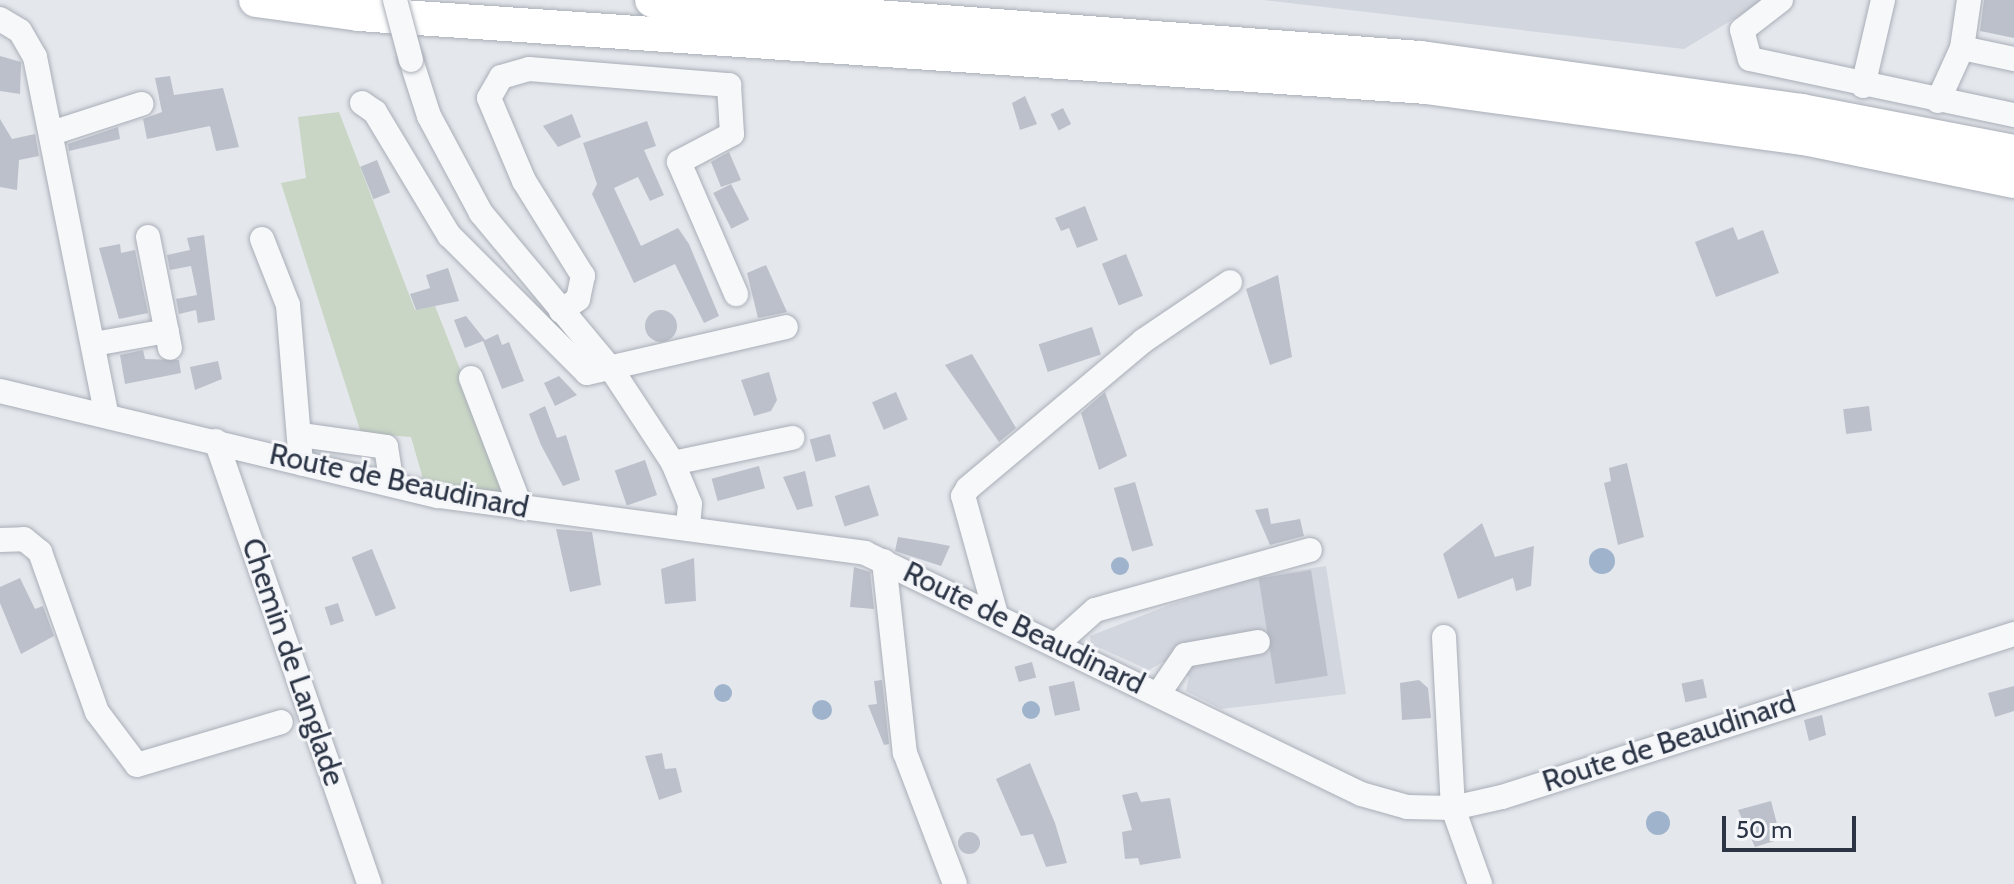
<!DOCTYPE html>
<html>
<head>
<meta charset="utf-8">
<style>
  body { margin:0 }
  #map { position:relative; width:2014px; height:884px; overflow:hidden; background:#e4e7ec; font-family:Cabin,sans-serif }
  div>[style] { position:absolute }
  .built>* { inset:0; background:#d2d6de }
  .green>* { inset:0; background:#c9d6c5 }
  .water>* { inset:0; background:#9fb4cc }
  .round { border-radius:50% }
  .building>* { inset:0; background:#bbc0ca; transform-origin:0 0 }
  .roads { filter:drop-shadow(0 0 2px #a9aeb7) drop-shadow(0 0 2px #a9aeb7) }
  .minor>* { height:24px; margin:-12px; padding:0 12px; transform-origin:12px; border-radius:12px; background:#f7f8fa }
  .highway>* { height:34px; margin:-17px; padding:0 17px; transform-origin:17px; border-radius:17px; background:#fff }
  .bridges { filter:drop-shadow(0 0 2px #a9aeb7) drop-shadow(0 0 2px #a9aeb7) }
  .minor-bridge>* { height:24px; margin:-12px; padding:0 12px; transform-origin:12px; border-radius:12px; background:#f7f8fa }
  span { translate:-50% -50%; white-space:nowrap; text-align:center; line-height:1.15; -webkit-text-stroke:6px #f4f6f9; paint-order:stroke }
  .street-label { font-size:30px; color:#2b3445 }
  .scale { position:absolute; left:1722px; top:816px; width:134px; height:36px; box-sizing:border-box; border:4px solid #2b3445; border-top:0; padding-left:10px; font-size:24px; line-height:28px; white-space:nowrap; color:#2b3445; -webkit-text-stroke:6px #f4f6f9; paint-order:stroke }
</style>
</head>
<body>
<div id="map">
  <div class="built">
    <div style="clip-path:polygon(1263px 0,1765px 0,1684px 49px)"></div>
    <div style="clip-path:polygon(1326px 566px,1346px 694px,1221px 709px,1186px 691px,1189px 677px,1163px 662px,1149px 670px,1091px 644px,1090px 636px,1172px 604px,1259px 576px)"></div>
  </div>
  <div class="green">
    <div style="clip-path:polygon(339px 112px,415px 310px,435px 306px,510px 496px,423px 479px,411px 437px,361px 433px,281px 183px,306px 178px,298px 117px)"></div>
  </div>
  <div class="water">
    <div class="round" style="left:1589px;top:548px;width:26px;height:26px"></div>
    <div class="round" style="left:1111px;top:557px;width:18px;height:18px"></div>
    <div class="round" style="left:714px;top:684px;width:18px;height:18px"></div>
    <div class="round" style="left:812px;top:700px;width:20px;height:20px"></div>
    <div class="round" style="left:1022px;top:701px;width:18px;height:18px"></div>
    <div class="round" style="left:1646px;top:811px;width:24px;height:24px"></div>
  </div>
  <div class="building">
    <div style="clip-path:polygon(1984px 0,2014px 0,2014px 38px,1980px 31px)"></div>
    <div style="clip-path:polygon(0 56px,21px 62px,20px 94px,0 91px)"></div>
    <div style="clip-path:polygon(170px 76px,174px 95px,223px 88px,239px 147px,216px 151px,210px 126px,147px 139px,143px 119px,162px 112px,155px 78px)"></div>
    <div style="clip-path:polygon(1025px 96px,1037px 124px,1020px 130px,1012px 103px)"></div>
    <div style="left:1063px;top:108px;width:18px;height:14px;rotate:63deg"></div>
    <div style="clip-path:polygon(572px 114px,581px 137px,558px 147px,543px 126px)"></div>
    <div style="clip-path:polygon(0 119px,12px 139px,35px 134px,39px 156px,19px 160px,17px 190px,0 187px)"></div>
    <div style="clip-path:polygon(647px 121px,656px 146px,644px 150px,664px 195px,650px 201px,638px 177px,614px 188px,641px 246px,678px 228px,689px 244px,719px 316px,704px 323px,675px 264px,634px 283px,592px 194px,597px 184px,583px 143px)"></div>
    <div style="clip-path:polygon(118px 127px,120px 139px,69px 151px,68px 144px)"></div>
    <div style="clip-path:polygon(729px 152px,741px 180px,721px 187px,711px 162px)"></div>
    <div style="left:377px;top:160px;width:35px;height:18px;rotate:68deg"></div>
    <div style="left:731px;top:184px;width:40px;height:20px;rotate:63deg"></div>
    <div style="clip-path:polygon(1085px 206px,1098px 240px,1077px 248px,1069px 228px,1061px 231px,1055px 218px)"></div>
    <div style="clip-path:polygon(1733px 227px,1738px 240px,1763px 230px,1779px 273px,1716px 297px,1695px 242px)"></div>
    <div style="clip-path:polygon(204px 235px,215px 320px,198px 323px,196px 310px,179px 314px,176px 299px,197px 295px,191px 266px,170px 270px,167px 255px,190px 250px,187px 238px)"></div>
    <div style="clip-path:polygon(120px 244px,121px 253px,135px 250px,148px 313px,119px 319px,99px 248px)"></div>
    <div style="left:1126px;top:254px;width:45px;height:26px;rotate:68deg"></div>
    <div style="clip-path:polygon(766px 265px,787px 312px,758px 318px,747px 273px)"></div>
    <div style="clip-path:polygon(448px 268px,459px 301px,416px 310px,410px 294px,430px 288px,426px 275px)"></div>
    <div style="clip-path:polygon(1278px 275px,1292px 357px,1270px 365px,1246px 289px)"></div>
    <div class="round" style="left:645px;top:310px;width:32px;height:32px"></div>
    <div style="clip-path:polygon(466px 316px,485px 340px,498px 334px,502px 345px,509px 342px,524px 381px,502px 389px,483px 341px,465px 348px,454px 320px)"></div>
    <div style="left:1092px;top:327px;width:29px;height:56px;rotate:72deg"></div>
    <div style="clip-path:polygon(143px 350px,145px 359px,179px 360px,181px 373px,125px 384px,120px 355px)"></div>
    <div style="clip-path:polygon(972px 354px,1016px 428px,999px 442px,945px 365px)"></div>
    <div style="clip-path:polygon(218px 361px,222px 379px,195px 390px,190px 367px)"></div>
    <div style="clip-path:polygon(769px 372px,777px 400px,771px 411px,754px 416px,741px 380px)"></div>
    <div style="clip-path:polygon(559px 376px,577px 395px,555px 406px,544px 383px)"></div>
    <div style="left:896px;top:392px;width:30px;height:26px;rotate:67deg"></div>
    <div style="clip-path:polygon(1105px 392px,1127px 456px,1099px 470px,1081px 413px)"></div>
    <div style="clip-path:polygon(545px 406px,557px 438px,566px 435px,580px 480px,563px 486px,541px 445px,529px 414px)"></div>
    <div style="left:1869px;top:406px;width:25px;height:26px;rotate:83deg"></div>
    <div style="left:830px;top:434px;width:23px;height:21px;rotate:75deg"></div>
    <div style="left:645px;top:460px;width:37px;height:32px;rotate:71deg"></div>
    <div style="clip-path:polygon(1627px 463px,1644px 537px,1618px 545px,1604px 483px,1611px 481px,1609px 468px)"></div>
    <div style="left:759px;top:466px;width:23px;height:49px;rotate:75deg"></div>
    <div style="clip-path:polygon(805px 471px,813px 506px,797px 510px,783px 477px)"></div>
    <div style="left:1135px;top:482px;width:66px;height:22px;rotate:74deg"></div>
    <div style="left:869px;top:485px;width:32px;height:36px;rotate:72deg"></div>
    <div style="clip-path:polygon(1268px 508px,1271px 524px,1300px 519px,1304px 536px,1270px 545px,1255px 510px)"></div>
    <div style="clip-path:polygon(1482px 523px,1495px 557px,1534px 546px,1531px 586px,1516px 591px,1513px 578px,1458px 599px,1443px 554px)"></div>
    <div style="clip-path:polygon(556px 529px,592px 532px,601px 585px,570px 592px)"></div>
    <div style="clip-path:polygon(898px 537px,935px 543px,950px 546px,941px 566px,895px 551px)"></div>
    <div style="left:372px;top:549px;width:64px;height:22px;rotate:68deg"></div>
    <div style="clip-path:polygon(694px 558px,696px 601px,665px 604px,661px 569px)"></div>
    <div style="clip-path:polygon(854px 567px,870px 572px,874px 609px,850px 607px)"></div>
    <div style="left:1311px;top:570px;width:107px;height:53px;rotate:81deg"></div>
    <div style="clip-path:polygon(20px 578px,35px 609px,43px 606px,54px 636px,21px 654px,0 603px,0 587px)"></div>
    <div style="left:338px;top:603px;width:19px;height:14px;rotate:72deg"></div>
    <div style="left:1032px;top:662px;width:16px;height:18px;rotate:75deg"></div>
    <div style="left:1703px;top:679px;width:19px;height:22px;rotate:78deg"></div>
    <div style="clip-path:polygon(882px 680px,889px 744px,884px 745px,868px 705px,877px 704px,874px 681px)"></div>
    <div style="clip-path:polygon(1419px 680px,1428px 688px,1431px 718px,1402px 720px,1400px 683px)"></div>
    <div style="left:1074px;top:681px;width:30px;height:26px;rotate:78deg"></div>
    <div style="clip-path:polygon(2014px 686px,2014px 711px,1995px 717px,1988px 693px)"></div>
    <div style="clip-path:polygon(1822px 715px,1826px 735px,1809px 741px,1804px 720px)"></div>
    <div style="clip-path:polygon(662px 753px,665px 769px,676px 768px,682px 792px,659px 800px,645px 756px)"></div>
    <div style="clip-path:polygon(1030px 763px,1055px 823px,1067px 863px,1046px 867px,1033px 834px,1021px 836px,996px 779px)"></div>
    <div style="clip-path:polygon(1137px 792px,1141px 802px,1170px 798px,1181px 858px,1140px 865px,1138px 858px,1125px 859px,1122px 832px,1132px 830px,1122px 795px)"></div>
    <div style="clip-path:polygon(1771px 801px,1781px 839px,1755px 847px,1738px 810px)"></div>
    <div class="round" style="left:958px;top:832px;width:22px;height:22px"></div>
  </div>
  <div class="roads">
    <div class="minor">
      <div style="left:1781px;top:0;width:49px;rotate:142.4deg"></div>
      <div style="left:1742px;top:30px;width:30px;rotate:75deg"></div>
      <div style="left:1750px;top:59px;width:270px;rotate:12deg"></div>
      <div style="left:0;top:19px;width:23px;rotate:31deg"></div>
      <div style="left:20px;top:31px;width:30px;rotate:60deg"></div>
      <div style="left:35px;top:57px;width:366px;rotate:78.7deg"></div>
      <div style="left:1962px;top:48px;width:53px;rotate:11.9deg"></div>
      <div style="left:411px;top:60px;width:59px;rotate:72.2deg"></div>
      <div style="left:429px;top:116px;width:110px;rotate:61.8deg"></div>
      <div style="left:481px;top:213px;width:204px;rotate:50.2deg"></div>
      <div style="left:612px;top:370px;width:111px;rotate:56.7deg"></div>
      <div style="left:673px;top:463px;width:44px;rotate:67.5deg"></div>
      <div style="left:690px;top:504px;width:25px;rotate:95deg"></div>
      <div style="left:1863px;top:86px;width:88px;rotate:-76.9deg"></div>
      <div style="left:1938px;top:101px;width:58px;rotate:-65.6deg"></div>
      <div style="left:1962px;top:48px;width:49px;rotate:-81.7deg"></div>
      <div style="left:362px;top:103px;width:16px;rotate:35deg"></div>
      <div style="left:375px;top:112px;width:144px;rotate:59deg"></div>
      <div style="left:449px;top:235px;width:195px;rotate:45deg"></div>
      <div style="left:587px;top:373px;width:204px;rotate:-13deg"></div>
      <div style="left:52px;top:133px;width:94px;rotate:-18deg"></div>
      <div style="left:148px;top:237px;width:113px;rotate:78.8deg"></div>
      <div style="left:262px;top:239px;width:71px;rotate:68.5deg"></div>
      <div style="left:288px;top:305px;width:159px;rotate:85.3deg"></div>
      <div style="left:561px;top:311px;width:21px;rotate:-35deg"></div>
      <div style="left:578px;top:299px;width:24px;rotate:-78deg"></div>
      <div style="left:583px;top:276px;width:112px;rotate:-121.8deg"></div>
      <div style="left:524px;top:181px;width:90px;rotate:-112.9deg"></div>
      <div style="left:489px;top:98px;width:24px;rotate:-60deg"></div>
      <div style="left:501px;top:77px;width:29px;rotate:-16deg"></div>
      <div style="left:529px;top:69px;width:201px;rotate:4.6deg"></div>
      <div style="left:729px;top:85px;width:49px;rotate:86.5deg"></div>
      <div style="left:732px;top:134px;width:60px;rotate:152.2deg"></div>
      <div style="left:679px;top:162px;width:144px;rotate:66.6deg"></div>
      <div style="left:94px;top:344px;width:74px;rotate:-10.1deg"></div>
      <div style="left:471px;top:378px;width:139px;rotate:69deg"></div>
      <div style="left:0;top:391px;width:451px;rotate:13.5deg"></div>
      <div style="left:439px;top:496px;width:430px;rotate:7.6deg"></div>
      <div style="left:865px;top:553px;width:551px;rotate:25.91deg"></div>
      <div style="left:1361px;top:794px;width:48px;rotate:15.8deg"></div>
      <div style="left:1407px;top:807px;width:46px;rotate:1.2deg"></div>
      <div style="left:1453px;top:808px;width:50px;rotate:-12.7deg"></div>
      <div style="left:1502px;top:797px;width:537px;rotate:-17.66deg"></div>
      <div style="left:301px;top:435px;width:86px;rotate:8deg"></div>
      <div style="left:386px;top:447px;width:38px;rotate:81deg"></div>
      <div style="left:216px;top:441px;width:469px;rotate:70.9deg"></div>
      <div style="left:673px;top:463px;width:122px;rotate:-11.9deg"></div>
      <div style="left:0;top:540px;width:24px;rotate:-2deg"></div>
      <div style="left:24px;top:539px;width:21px;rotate:39deg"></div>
      <div style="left:40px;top:552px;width:170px;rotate:70.4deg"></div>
      <div style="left:97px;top:712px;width:66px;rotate:53deg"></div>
      <div style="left:137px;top:765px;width:150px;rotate:-16.6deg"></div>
      <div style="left:884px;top:561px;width:193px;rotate:83.8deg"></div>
      <div style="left:905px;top:753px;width:140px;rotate:69.1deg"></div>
      <div style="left:995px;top:611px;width:119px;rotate:-105.5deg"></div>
      <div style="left:963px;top:496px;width:9px;rotate:-58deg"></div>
      <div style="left:968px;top:488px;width:229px;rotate:-40deg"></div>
      <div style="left:1143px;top:341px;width:105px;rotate:-34.1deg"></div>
      <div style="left:1444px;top:637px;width:171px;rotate:87deg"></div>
      <div style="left:1453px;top:808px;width:81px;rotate:70.4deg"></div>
      <div style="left:1058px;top:643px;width:50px;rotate:-41.7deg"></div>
      <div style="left:1095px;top:610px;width:223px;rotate:-15.6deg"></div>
      <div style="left:1159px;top:693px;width:46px;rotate:-55.6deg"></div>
      <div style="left:1185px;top:655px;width:74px;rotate:-10.1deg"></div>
    </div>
    <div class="highway">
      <div style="left:256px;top:0;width:104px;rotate:7.7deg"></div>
      <div style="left:359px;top:14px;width:1069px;rotate:3.91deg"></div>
      <div style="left:1426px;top:87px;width:381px;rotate:7.7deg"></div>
      <div style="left:1804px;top:138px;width:214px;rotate:11.6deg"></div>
      <div style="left:652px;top:0;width:770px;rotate:4.32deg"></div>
      <div style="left:1420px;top:58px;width:385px;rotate:7.9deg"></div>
      <div style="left:1801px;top:111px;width:217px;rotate:10.9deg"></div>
    </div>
  </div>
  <div class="bridges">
    <div class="minor-bridge">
      <div style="left:395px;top:0;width:62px;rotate:75.1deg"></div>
    </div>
  </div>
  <div class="street-label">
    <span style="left:399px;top:481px;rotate:12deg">Route de Beaudinard</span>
    <span style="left:1024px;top:628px;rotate:26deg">Route de Beaudinard</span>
    <span style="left:293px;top:662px;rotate:71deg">Chemin de Langlade</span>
    <span style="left:1669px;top:742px;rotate:-18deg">Route de Beaudinard</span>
  </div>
  <div class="scale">50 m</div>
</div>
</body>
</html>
